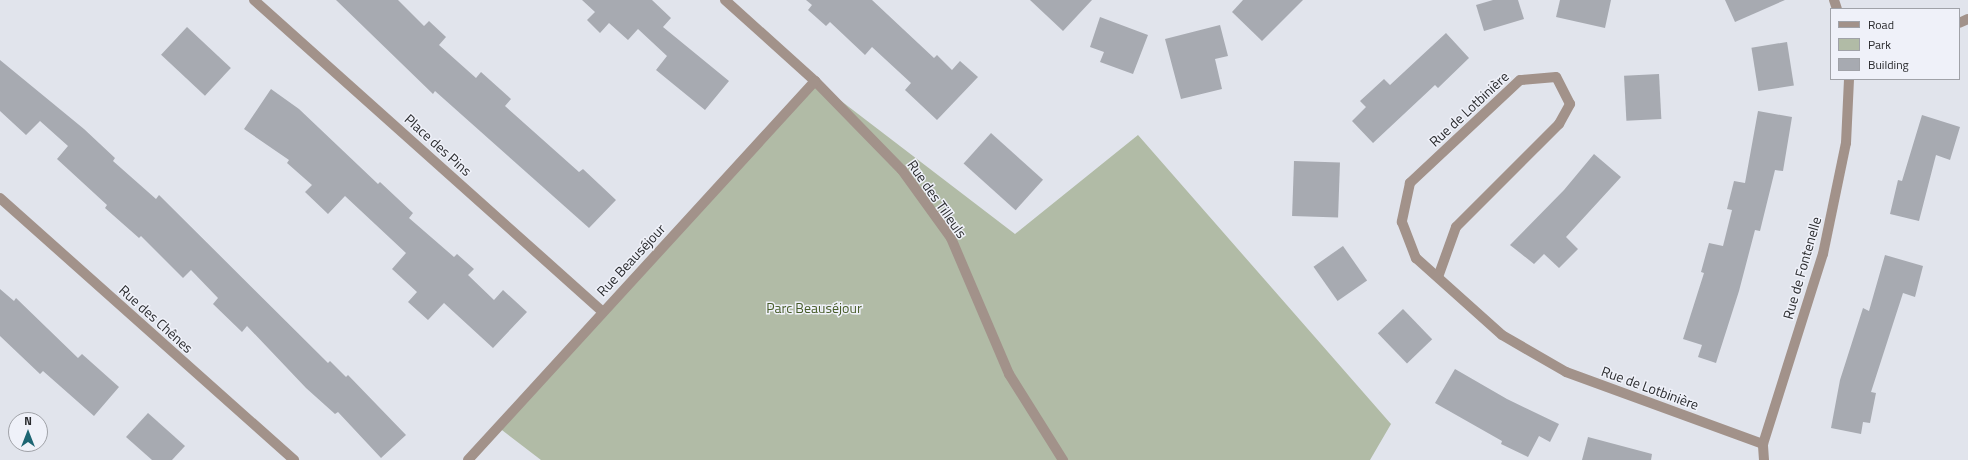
<!DOCTYPE html>
<html>
<head>
<meta charset="utf-8">
<style>
  body { margin:0 }
  #map { position:relative; width:1968px; height:460px; overflow:hidden; background:#e1e4ec; font-family:"Titillium Web",sans-serif }
  div>[style] { position:absolute }
  .green>* { inset:0; background:#b1bba6 }
  .building>* { inset:0; background:#a7aab1; transform-origin:0 0 }
  .minor>* { height:10px; margin:-5px; padding:0 5px; transform-origin:5px; border-radius:5px; background:#a2928a }
  span { translate:-50% -50%; white-space:nowrap; text-align:center; line-height:1.15; -webkit-text-stroke:3px #eff1f9; paint-order:stroke }
  .street-label { font-size:14px; color:#2a2b2e }
  .park-label { font-size:14px; color:#475c29 }
  .legend { position:absolute; left:1830px; top:8px; width:130px; height:72px; box-sizing:border-box; background:#eff1f9; border:1px solid #a0a2a8; margin:0; padding:5px 7px; list-style:none; font-size:12px; color:#2a2b2e }
  .legend li { display:flex; align-items:center; gap:8px; height:20px }
  .legend b { width:20px; border:1px solid #a0a2a8 }
  .north { position:absolute; left:8px; top:412px; width:40px; height:40px; box-sizing:border-box; background:#eff1f9; border:1px solid #a0a2a8; border-radius:50%; rotate:0deg; font-size:11px; font-weight:700; line-height:16px; text-align:center; color:#2a2b2e }
  .north::after { content:''; display:block; margin:auto; width:14px; height:18px; background:#1d6573; clip-path:polygon(50% 0,100% 100%,50% 72%,0 100%) }
</style>
</head>
<body>
<div id="map">
  <div class="green">
    <div style="clip-path:polygon(815px 81px,1015px 234px,1138px 135px,1391px 424px,1370px 460px,541px 460px,498px 427px)"></div>
  </div>
  <div class="building">
    <div style="clip-path:polygon(336px 0,398px 0,424px 26px,429px 21px,446px 37px,439px 45px,476px 78px,481px 72px,511px 99px,505px 106px,579px 172px,583px 169px,616px 200px,589px 228px,435px 91px,433px 94px)"></div>
    <div style="clip-path:polygon(582px 0,652px 0,671px 18px,663px 27px,729px 81px,705px 110px,656px 70px,667px 56px,638px 29px,628px 40px,609px 23px,600px 33px,587px 20px,595px 12px)"></div>
    <div style="clip-path:polygon(806px 0,872px 0,934px 58px,937px 55px,952px 70px,960px 61px,978px 77px,937px 120px,905px 90px,911px 83px,872px 47px,865px 55px,830px 22px,826px 26px,808px 10px,812px 5px)"></div>
    <div style="clip-path:polygon(1030px 0,1092px 0,1063px 31px)"></div>
    <div style="clip-path:polygon(1243px 0,1303px 0,1262px 41px,1232px 12px)"></div>
    <div style="clip-path:polygon(1493px 0,1518px 0,1524px 19px,1484px 31px,1476px 5px)"></div>
    <div style="clip-path:polygon(1560px 0,1611px 0,1605px 28px,1556px 17px)"></div>
    <div style="clip-path:polygon(1725px 0,1785px 0,1735px 22px)"></div>
    <div style="clip-path:polygon(1100px 17px,1148px 35px,1133px 74px,1100px 62px,1104px 52px,1090px 47px)"></div>
    <div style="clip-path:polygon(1220px 25px,1228px 56px,1215px 59px,1222px 89px,1181px 99px,1165px 39px)"></div>
    <div style="left:187px;top:27px;width:60px;height:38px;rotate:43deg"></div>
    <div style="clip-path:polygon(1446px 33px,1469px 58px,1438px 88px,1435px 85px,1373px 143px,1352px 121px,1366px 107px,1360px 101px,1384px 79px,1390px 85px)"></div>
    <div style="left:1787px;top:42px;width:44px;height:36px;rotate:81deg"></div>
    <div style="clip-path:polygon(0 60px,84px 129px,115px 158px,113px 161px,156px 199px,159px 195px,328px 363px,330px 361px,346px 377px,348px 375px,406px 435px,381px 458px,338px 412px,335px 414px,306px 388px,247px 326px,242px 332px,213px 304px,218px 298px,191px 270px,183px 278px,141px 236px,139px 238px,105px 208px,107px 205px,57px 159px,68px 146px,40px 121px,26px 135px,0 111px)"></div>
    <div style="left:1659px;top:74px;width:45px;height:35px;rotate:87deg"></div>
    <div style="clip-path:polygon(271px 89px,299px 109px,378px 184px,380px 182px,413px 213px,409px 218px,454px 257px,457px 254px,474px 269px,468px 275px,494px 300px,503px 290px,527px 312px,493px 348px,444px 303px,428px 320px,408px 302px,417px 292px,392px 269px,406px 253px,345px 196px,328px 214px,305px 192px,312px 185px,287px 163px,289px 160px,244px 129px)"></div>
    <div style="clip-path:polygon(1758px 111px,1792px 117px,1783px 171px,1775px 170px,1760px 231px,1755px 230px,1739px 291px,1716px 363px,1698px 357px,1702px 345px,1683px 339px,1704px 273px,1701px 272px,1709px 243px,1723px 246px,1732px 210px,1727px 209px,1734px 181px,1745px 183px)"></div>
    <div style="clip-path:polygon(1922px 115px,1960px 127px,1950px 160px,1936px 155px,1919px 221px,1890px 214px,1898px 180px,1902px 181px)"></div>
    <div style="left:991px;top:133px;width:70px;height:41px;rotate:42deg"></div>
    <div style="clip-path:polygon(1594px 154px,1621px 177px,1566px 237px,1578px 249px,1559px 268px,1544px 254px,1534px 264px,1510px 245px,1564px 190px)"></div>
    <div style="left:1294px;top:161px;width:46px;height:55px;rotate:2deg"></div>
    <div style="left:1343px;top:246px;width:42px;height:36px;rotate:55deg"></div>
    <div style="clip-path:polygon(1885px 255px,1923px 266px,1915px 297px,1903px 293px,1871px 392px,1876px 393px,1870px 423px,1863px 422px,1861px 434px,1831px 428px,1840px 380px,1863px 308px,1869px 311px)"></div>
    <div style="clip-path:polygon(0 289px,14px 301px,16px 298px,78px 358px,82px 354px,119px 387px,94px 416px,43px 371px,40px 374px,0 336px)"></div>
    <div style="left:1403px;top:309px;width:42px;height:35px;rotate:46deg"></div>
    <div style="clip-path:polygon(1455px 369px,1507px 399px,1559px 424px,1550px 442px,1539px 436px,1528px 457px,1501px 444px,1502px 441px,1435px 403px)"></div>
    <div style="clip-path:polygon(148px 413px,185px 446px,172px 460px,152px 460px,126px 437px)"></div>
    <div style="clip-path:polygon(1588px 437px,1652px 454px,1651px 460px,1582px 460px)"></div>
  </div>
  <div class="minor">
    <div style="left:254px;top:0;width:468px;rotate:41.8deg"></div>
    <div style="left:725px;top:0;width:121px;rotate:42deg"></div>
    <div style="left:815px;top:81px;width:124px;rotate:45.7deg"></div>
    <div style="left:902px;top:170px;width:84px;rotate:54.2deg"></div>
    <div style="left:951px;top:238px;width:148px;rotate:66.9deg"></div>
    <div style="left:1009px;top:374px;width:102px;rotate:57.9deg"></div>
    <div style="left:1834px;top:0;width:9px;rotate:72deg"></div>
    <div style="left:1959px;top:23px;width:10px;rotate:-24deg"></div>
    <div style="left:0;top:198px;width:394px;rotate:41.7deg"></div>
    <div style="left:1438px;top:277px;width:53px;rotate:-70.2deg"></div>
    <div style="left:1456px;top:227px;width:146px;rotate:-45deg"></div>
    <div style="left:1559px;top:124px;width:23px;rotate:-61deg"></div>
    <div style="left:1570px;top:104px;width:30px;rotate:-117deg"></div>
    <div style="left:1556px;top:77px;width:36px;rotate:175deg"></div>
    <div style="left:1520px;top:80px;width:151px;rotate:136.9deg"></div>
    <div style="left:1410px;top:183px;width:40px;rotate:102deg"></div>
    <div style="left:1402px;top:222px;width:39px;rotate:69deg"></div>
    <div style="left:1416px;top:258px;width:115px;rotate:41.8deg"></div>
    <div style="left:1502px;top:335px;width:74px;rotate:30deg"></div>
    <div style="left:1566px;top:372px;width:210px;rotate:20.1deg"></div>
    <div style="left:468px;top:460px;width:514px;rotate:-47.52deg"></div>
    <div style="left:1764px;top:460px;width:16px;rotate:-94deg"></div>
    <div style="left:1763px;top:444px;width:199px;rotate:-72.5deg"></div>
    <div style="left:1823px;top:254px;width:113px;rotate:-78.3deg"></div>
    <div style="left:1846px;top:143px;width:64px;rotate:-87.3deg"></div>
  </div>
  <div class="street-label">
    <span style="left:1469px;top:109px;rotate:-43deg">Rue de Lotbinière</span>
    <span style="left:438px;top:145px;rotate:42deg">Place des Pins</span>
    <span style="left:937px;top:199px;rotate:55deg">Rue des Tilleuls</span>
    <span style="left:631px;top:260px;rotate:-47deg">Rue Beauséjour</span>
    <span style="left:1802px;top:268px;rotate:-74deg">Rue de Fontenelle</span>
    <span style="left:156px;top:319px;rotate:42deg">Rue des Chênes</span>
    <span style="left:1650px;top:388px;rotate:20deg">Rue de Lotbinière</span>
  </div>
  <div class="park-label">
    <span style="left:814px;top:308px">Parc Beauséjour</span>
  </div>
  <ul class="legend">
  <li><b style="height:5px;background:#a2928a"></b>Road</li>
  <li><b style="height:11px;background:#b1bba6"></b>Park</li>
  <li><b style="height:11px;background:#a7aab1"></b>Building</li>
  </ul>
  <div class="north">N</div>
</div>
</body>
</html>
